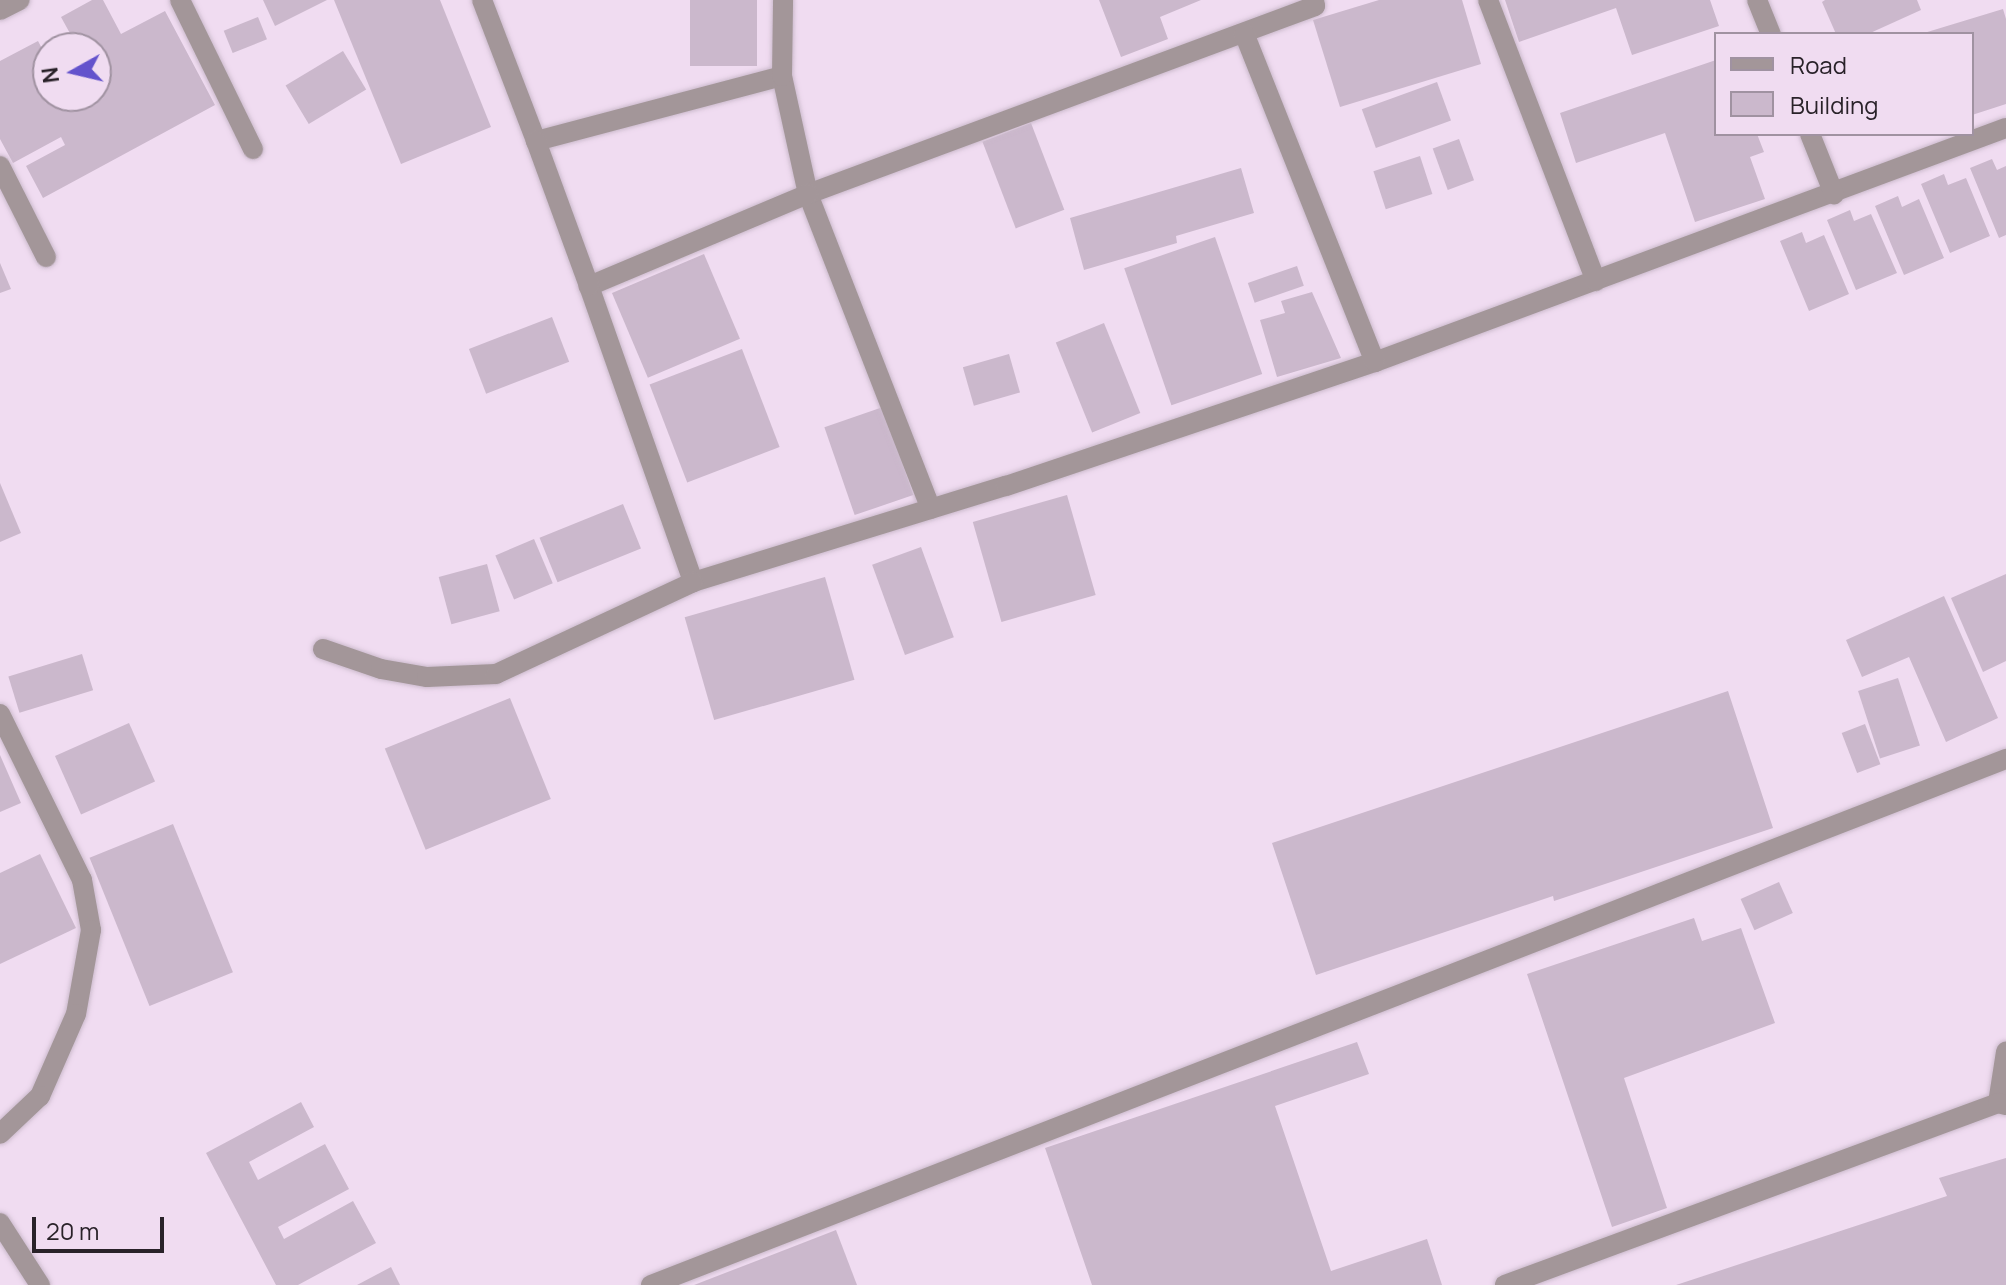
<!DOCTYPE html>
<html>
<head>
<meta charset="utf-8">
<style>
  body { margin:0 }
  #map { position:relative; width:2006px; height:1285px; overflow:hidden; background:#f0dcf1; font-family:Manrope,sans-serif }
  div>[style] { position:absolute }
  .building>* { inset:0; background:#cbb8cc; transform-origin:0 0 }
  .roads { filter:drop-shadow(0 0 2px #ccbbcd) drop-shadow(0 0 2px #ccbbcd) }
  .lane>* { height:20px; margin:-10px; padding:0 10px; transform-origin:10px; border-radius:10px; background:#a39699 }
  .street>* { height:20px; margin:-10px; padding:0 10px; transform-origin:10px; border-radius:10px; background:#a39699 }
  span { translate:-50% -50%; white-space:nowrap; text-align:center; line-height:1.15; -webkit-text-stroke:8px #f0dcf1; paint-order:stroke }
  .legend { position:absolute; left:1714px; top:32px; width:260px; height:104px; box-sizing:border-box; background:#f0dcf1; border:2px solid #a092a1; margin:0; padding:10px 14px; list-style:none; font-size:24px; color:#292229 }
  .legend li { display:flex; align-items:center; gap:16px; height:40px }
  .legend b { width:40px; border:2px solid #a092a1 }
  .north { position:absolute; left:32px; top:32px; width:80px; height:80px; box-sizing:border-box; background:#f0dcf1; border:2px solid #a092a1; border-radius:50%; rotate:262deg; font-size:22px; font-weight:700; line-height:32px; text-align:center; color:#292229 }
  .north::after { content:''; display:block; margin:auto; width:28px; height:36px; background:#6353cc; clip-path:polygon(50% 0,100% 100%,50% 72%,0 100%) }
  .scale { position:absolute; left:32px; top:1217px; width:132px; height:36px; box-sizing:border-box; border:4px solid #292229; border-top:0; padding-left:10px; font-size:24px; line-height:28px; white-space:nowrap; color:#292229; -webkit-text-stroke:6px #f0dcf1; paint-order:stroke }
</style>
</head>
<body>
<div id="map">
  <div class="building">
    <div style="clip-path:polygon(92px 0,103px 0,121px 34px,165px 11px,215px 105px,43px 198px,26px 166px,65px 145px,61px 137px,13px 163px,0 139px,0 61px,38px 41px,48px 60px,48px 96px,96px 96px,96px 48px,78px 48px,61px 17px)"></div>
    <div style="clip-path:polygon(263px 0,327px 0,275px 26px)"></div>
    <div style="clip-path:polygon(334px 0,440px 0,491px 127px,401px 164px)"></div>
    <div style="left:690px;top:0;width:67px;height:66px"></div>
    <div style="clip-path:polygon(1099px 0,1201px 0,1160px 17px,1168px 39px,1121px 57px)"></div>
    <div style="clip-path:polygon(1379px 0,1462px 0,1481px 64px,1340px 107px,1313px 20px)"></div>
    <div style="clip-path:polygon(1505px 0,1710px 0,1719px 26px,1632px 55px,1616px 8px,1519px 42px)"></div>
    <div style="clip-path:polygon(1825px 0,1917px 0,1921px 10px,1868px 34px,1836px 34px,1822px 2px)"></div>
    <div style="clip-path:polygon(2003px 9px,2006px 19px,2006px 104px,1972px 115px,1972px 34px,1924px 33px)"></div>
    <div style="left:258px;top:17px;width:24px;height:37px;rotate:68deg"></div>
    <div style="left:343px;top:51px;width:45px;height:67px;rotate:59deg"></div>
    <div style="clip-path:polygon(1716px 60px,1716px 134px,1757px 134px,1764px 152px,1750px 157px,1765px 199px,1695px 222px,1665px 133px,1576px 163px,1560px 113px)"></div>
    <div style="left:1437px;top:82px;width:41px;height:80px;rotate:70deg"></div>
    <div style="left:1031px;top:123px;width:93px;height:52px;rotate:69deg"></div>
    <div style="left:1459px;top:139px;width:44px;height:28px;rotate:70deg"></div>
    <div style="left:1420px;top:156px;width:40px;height:49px;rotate:72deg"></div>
    <div style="clip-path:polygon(1992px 159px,1997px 170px,2006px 166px,2006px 235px,1999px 238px,1970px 168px)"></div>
    <div style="clip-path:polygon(1241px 168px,1254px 213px,1176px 236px,1177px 243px,1084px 270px,1070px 218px)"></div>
    <div style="clip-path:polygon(1944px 174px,1948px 185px,1966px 178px,1990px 236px,1950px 253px,1921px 184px)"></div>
    <div style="clip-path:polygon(1898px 196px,1902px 207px,1919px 199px,1944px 258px,1904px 275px,1875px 206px)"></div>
    <div style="clip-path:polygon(1850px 210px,1854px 221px,1871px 214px,1897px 273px,1856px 290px,1827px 220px)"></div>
    <div style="clip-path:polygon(1802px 232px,1806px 243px,1824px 235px,1849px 294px,1809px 311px,1780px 241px)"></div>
    <div style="left:1215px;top:237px;width:145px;height:96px;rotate:71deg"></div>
    <div style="left:704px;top:254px;width:92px;height:100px;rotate:67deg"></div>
    <div style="clip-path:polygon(0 263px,11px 289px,0 293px)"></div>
    <div style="left:1297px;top:266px;width:21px;height:52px;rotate:71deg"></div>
    <div style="clip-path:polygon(1312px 292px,1341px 358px,1277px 377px,1260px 320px,1285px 313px,1281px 301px)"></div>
    <div style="left:552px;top:317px;width:48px;height:89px;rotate:69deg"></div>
    <div style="left:1104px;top:323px;width:97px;height:52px;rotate:68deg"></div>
    <div style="left:742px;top:349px;width:105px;height:99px;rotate:69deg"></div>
    <div style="left:1009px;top:354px;width:40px;height:48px;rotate:74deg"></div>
    <div style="left:883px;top:407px;width:93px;height:62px;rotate:71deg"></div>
    <div style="clip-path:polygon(0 483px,21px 533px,0 542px)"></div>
    <div style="left:1067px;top:495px;width:104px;height:98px;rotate:74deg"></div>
    <div style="left:623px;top:504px;width:48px;height:90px;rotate:68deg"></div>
    <div style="left:534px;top:539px;width:48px;height:42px;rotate:67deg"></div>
    <div style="left:921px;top:547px;width:96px;height:52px;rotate:70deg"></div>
    <div style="left:487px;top:564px;width:49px;height:50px;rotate:75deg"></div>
    <div style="clip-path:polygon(2006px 574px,2006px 661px,1983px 672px,1951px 598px)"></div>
    <div style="left:825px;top:577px;width:107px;height:146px;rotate:74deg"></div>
    <div style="clip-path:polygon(1944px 596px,1998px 718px,1946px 742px,1909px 657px,1862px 677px,1846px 640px)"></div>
    <div style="left:82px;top:654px;width:38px;height:77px;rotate:73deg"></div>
    <div style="left:1898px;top:678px;width:71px;height:42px;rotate:72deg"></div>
    <div style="clip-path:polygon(1728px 691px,1773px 828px,1554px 901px,1553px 896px,1316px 975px,1272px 843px)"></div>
    <div style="left:510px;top:698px;width:109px;height:135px;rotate:68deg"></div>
    <div style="left:129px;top:723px;width:64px;height:81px;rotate:66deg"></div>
    <div style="left:1865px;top:724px;width:43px;height:25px;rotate:69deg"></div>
    <div style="clip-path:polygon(0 755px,21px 803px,0 812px)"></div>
    <div style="left:173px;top:824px;width:160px;height:90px;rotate:68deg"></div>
    <div style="clip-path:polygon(40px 854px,76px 928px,0 964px,0 873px)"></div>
    <div style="left:1779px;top:882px;width:34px;height:42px;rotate:66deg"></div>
    <div style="clip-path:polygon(1694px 918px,1702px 941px,1741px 928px,1775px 1023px,1624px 1078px,1667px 1208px,1612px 1227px,1527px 974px)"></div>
    <div style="clip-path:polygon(1357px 1042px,1369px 1074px,1275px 1106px,1331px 1271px,1427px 1239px,1442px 1285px,1092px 1285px,1045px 1148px)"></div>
    <div style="clip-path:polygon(301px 1102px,314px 1127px,249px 1162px,258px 1180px,325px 1144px,349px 1189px,278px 1227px,284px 1239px,353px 1201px,376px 1243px,298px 1285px,276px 1285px,206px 1153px)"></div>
    <div style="clip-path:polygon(2006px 1158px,2006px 1285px,1676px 1285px,1947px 1196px,1939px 1178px)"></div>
    <div style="clip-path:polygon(836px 1230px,857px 1285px,694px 1285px)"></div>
    <div style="clip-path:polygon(391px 1267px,400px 1285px,357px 1285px)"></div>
  </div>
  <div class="roads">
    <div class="lane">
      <div style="left:1998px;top:1103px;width:52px;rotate:-81.1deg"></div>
      <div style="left:0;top:1223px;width:74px;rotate:57.2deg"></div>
      <div style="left:651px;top:1285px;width:1454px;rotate:-21.22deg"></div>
      <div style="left:1505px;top:1285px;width:526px;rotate:-20.26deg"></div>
      <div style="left:1998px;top:1103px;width:8px;rotate:14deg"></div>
    </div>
    <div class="street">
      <div style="left:180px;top:0;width:166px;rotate:63.9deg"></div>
      <div style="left:482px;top:0;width:151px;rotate:69deg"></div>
      <div style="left:536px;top:141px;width:254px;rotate:-14.8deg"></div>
      <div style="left:782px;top:76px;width:121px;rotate:77.6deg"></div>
      <div style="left:808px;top:194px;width:338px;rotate:68.7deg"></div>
      <div style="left:1314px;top:0;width:6px;rotate:81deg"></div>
      <div style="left:1315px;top:6px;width:541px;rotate:159.65deg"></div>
      <div style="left:808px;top:194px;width:238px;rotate:157.2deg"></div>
      <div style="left:589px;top:286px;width:314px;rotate:70.6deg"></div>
      <div style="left:693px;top:582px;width:327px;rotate:-17.1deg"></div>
      <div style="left:1006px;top:486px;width:389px;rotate:-18.6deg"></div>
      <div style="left:1375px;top:362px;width:673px;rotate:-20.35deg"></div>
      <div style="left:1488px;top:0;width:301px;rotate:69deg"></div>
      <div style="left:1757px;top:0;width:37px;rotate:68deg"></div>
      <div style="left:0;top:10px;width:22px;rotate:-27deg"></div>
      <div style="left:1244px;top:33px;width:354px;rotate:68.3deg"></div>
      <div style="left:782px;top:76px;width:76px;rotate:-89.2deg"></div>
      <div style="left:1810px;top:134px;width:65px;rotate:68.2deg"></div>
      <div style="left:536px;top:141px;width:154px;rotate:69.9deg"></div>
      <div style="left:0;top:166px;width:102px;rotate:63.2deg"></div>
      <div style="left:323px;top:649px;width:61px;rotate:19deg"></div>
      <div style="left:381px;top:669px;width:47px;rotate:9.9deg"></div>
      <div style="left:427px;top:677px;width:69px;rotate:-2.5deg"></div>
      <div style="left:496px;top:674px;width:217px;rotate:-25deg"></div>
      <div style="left:0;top:714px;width:185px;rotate:63.7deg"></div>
      <div style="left:82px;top:880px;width:51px;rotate:79.8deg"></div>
      <div style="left:91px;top:930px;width:85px;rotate:100.1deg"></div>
      <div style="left:76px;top:1014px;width:90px;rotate:113.7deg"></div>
      <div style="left:40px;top:1096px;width:55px;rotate:136.5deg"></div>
    </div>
  </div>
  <ul class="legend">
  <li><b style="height:10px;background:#a39699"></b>Road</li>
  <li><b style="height:22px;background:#cbb8cc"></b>Building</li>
  </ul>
  <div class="north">N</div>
  <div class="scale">20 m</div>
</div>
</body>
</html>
